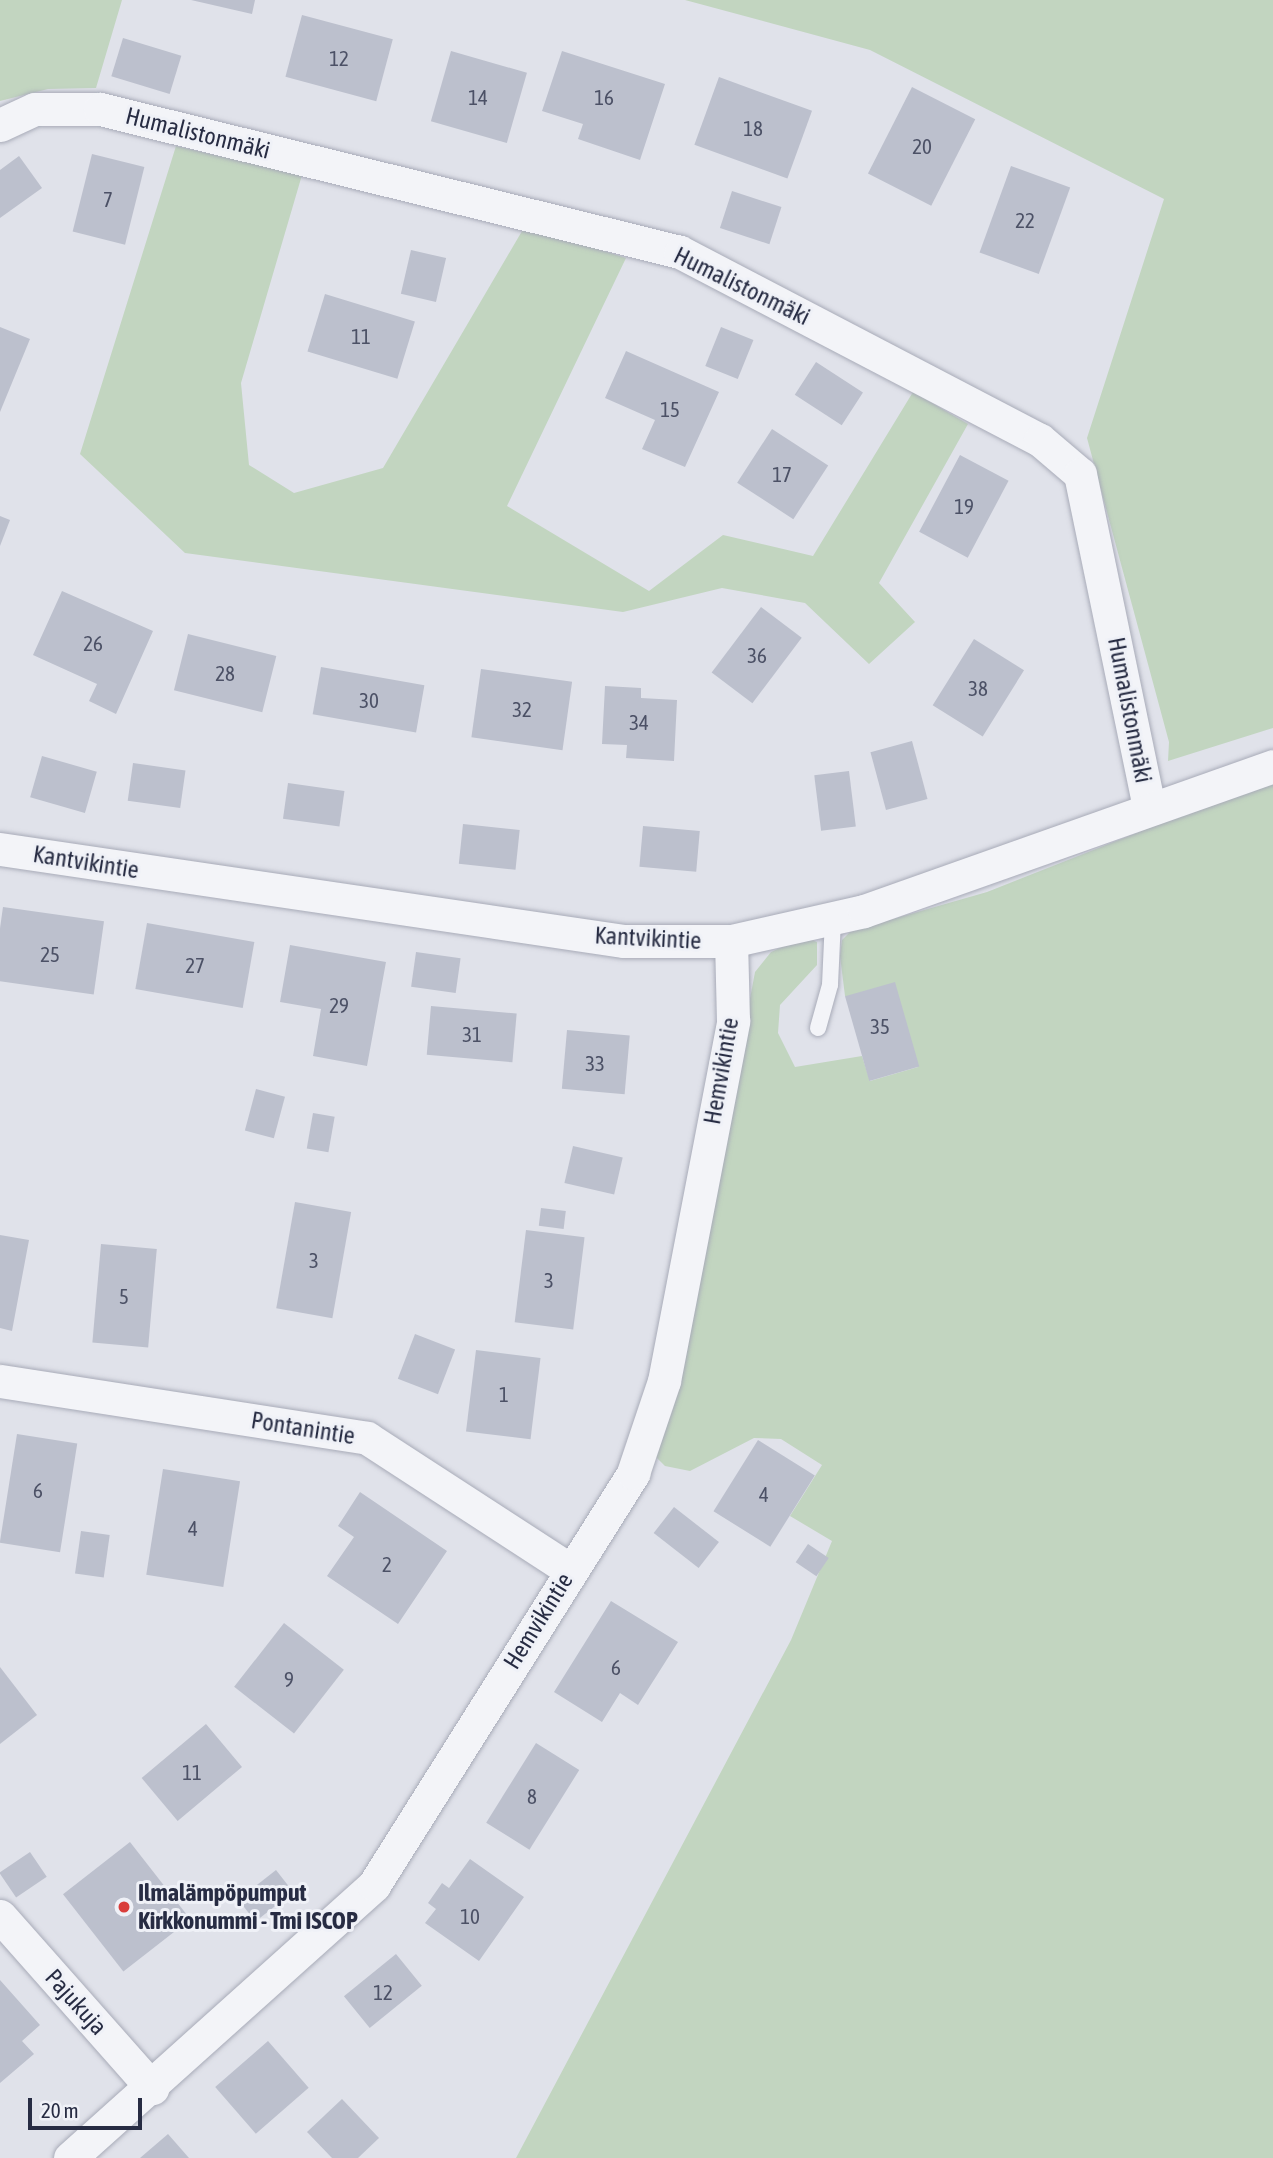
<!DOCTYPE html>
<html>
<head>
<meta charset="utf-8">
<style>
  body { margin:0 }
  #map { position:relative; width:1273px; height:2158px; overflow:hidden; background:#e0e2ea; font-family:"Asap Condensed",sans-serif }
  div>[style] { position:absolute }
  .green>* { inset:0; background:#c2d5c0 }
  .building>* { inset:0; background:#bcc0cd; transform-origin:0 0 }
  .roads { filter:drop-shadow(0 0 2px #a8abb8) drop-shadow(0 0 2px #a8abb8) }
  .lane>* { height:16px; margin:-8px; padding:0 8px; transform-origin:8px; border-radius:8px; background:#f3f4f8 }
  .street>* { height:33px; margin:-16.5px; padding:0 16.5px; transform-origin:16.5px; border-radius:16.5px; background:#f3f4f8 }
  .dots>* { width:19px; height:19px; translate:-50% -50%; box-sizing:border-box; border:4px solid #eff1f7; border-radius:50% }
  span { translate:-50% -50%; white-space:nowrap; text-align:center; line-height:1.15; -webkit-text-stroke:6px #eff1f7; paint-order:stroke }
  .number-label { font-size:21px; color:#4c5166 }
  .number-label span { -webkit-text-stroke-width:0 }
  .street-label { font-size:24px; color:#272c43 }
  .poi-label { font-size:24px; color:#272c43; font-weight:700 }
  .left { translate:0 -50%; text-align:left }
  .scale { position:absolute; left:28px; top:2098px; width:114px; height:32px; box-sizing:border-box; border:4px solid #272c43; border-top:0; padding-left:9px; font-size:21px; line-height:24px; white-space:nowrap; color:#272c43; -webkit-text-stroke:5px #eff1f7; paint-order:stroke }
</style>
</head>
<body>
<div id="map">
  <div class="green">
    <div style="clip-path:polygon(0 0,122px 0,96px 88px,48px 89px,0 101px)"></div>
    <div style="clip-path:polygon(685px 0,1273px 0,1273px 728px,1168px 761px,1169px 742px,1087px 438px,1164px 199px,870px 50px)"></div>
    <div style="clip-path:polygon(176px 146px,302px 175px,241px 383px,249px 465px,294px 493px,383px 468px,525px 226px,626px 258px,507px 506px,649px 591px,723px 535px,813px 556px,913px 392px,968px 424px,879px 583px,915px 622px,869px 664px,805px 603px,722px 588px,623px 612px,185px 553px,80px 454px)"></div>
    <div style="clip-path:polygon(1273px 779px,1273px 2158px,516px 2158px,791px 1640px,832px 1541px,790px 1516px,822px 1465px,781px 1439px,754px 1438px,690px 1471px,665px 1466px,656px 1457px,684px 1352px,755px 972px,771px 952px,804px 937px,817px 942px,817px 965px,780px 1005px,778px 1033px,795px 1067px,862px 1056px,870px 1081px,918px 1067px,845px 996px,840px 956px,842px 940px,851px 931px,987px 892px)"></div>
  </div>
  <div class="building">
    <div style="clip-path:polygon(191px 0,255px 0,252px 14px)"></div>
    <div style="left:302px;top:15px;width:94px;height:64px;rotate:15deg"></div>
    <div style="left:123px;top:38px;width:61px;height:40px;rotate:17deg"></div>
    <div style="left:451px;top:51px;width:79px;height:73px;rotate:16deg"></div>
    <div style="clip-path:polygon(562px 51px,665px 84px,640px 160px,578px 139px,583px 124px,542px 111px)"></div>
    <div style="left:719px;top:77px;width:99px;height:72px;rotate:20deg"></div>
    <div style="left:912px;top:87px;width:71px;height:97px;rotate:27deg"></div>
    <div style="left:92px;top:154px;width:54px;height:80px;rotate:14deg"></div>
    <div style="clip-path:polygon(19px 156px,42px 188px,0 218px,0 170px)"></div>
    <div style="left:1011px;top:166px;width:63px;height:92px;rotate:20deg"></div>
    <div style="left:732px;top:191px;width:52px;height:39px;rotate:18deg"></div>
    <div style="left:411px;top:250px;width:36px;height:45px;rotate:13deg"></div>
    <div style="left:325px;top:294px;width:94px;height:60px;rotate:17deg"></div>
    <div style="clip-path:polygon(0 327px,30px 339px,0 412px)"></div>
    <div style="left:721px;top:327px;width:35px;height:42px;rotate:22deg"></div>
    <div style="clip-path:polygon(626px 351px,719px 392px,685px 467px,642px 449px,655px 420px,605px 398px)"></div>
    <div style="left:816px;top:362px;width:56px;height:39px;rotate:33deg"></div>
    <div style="left:772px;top:429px;width:67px;height:64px;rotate:33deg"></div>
    <div style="left:960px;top:455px;width:55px;height:87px;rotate:28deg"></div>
    <div style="clip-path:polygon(0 516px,10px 520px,0 546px)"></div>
    <div style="clip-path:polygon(62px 591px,153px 631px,116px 714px,89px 701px,97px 684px,33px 655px)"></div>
    <div style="left:761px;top:607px;width:51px;height:82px;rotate:37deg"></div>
    <div style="left:188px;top:634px;width:91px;height:58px;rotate:14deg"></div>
    <div style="left:974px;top:639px;width:59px;height:78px;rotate:32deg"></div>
    <div style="left:321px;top:667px;width:105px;height:48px;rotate:10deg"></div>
    <div style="left:481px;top:669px;width:92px;height:69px;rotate:8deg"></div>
    <div style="clip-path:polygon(605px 686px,641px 688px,641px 698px,677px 700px,674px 761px,626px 758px,627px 745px,602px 744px)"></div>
    <div style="left:912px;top:741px;width:60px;height:43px;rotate:75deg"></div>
    <div style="left:42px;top:756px;width:57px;height:43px;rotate:16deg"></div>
    <div style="left:133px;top:763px;width:53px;height:38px;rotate:8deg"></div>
    <div style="left:849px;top:771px;width:56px;height:35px;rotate:83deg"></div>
    <div style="left:288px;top:783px;width:57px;height:36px;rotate:8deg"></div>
    <div style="left:463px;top:824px;width:57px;height:40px;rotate:6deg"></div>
    <div style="left:643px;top:826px;width:57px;height:41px;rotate:5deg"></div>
    <div style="left:3px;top:907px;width:102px;height:74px;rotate:8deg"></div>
    <div style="left:147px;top:923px;width:109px;height:67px;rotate:10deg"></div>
    <div style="clip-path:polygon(290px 945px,386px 962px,367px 1066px,313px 1056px,321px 1009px,280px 1002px)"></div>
    <div style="left:416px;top:952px;width:45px;height:35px;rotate:8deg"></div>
    <div style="left:895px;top:982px;width:88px;height:52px;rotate:74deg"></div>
    <div style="left:431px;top:1006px;width:86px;height:49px;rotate:5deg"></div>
    <div style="left:567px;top:1030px;width:63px;height:59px;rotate:5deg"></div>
    <div style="left:256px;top:1089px;width:30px;height:43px;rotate:15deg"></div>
    <div style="left:313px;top:1113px;width:22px;height:36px;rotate:10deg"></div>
    <div style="left:573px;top:1146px;width:51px;height:38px;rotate:13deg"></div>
    <div style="left:295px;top:1202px;width:57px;height:108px;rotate:10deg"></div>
    <div style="left:541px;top:1208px;width:25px;height:18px;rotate:7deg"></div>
    <div style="left:526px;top:1230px;width:59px;height:93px;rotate:7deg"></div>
    <div style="clip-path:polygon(0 1235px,29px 1240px,12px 1331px,0 1328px)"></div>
    <div style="left:101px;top:1244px;width:56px;height:99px;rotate:5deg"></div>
    <div style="left:415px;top:1334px;width:43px;height:48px;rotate:21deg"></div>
    <div style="left:476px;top:1350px;width:65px;height:82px;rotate:7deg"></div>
    <div style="left:17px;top:1434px;width:61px;height:110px;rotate:9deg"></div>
    <div style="left:758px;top:1440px;width:67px;height:84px;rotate:32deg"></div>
    <div style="left:163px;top:1469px;width:78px;height:107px;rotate:9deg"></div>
    <div style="clip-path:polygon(360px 1492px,447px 1551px,398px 1624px,327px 1576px,354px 1537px,338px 1526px)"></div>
    <div style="left:674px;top:1507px;width:57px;height:33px;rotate:38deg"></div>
    <div style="left:81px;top:1531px;width:29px;height:43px;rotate:8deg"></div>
    <div style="left:808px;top:1544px;width:25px;height:22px;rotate:34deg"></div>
    <div style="clip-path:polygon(611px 1601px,678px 1642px,638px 1705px,620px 1693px,602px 1722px,554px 1692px)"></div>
    <div style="left:284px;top:1623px;width:76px;height:81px;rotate:38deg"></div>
    <div style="clip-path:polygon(0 1667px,37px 1715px,0 1744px)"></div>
    <div style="left:206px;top:1724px;width:56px;height:84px;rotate:50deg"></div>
    <div style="left:536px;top:1743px;width:51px;height:94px;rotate:32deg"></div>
    <div style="left:130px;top:1842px;width:98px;height:85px;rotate:52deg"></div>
    <div style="left:30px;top:1852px;width:30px;height:37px;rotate:56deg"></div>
    <div style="clip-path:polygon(470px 1859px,524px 1897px,479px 1961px,425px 1923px,436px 1909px,428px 1903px,442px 1883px,449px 1888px)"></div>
    <div style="left:276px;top:1870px;width:28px;height:48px;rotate:52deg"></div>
    <div style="left:396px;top:1954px;width:41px;height:67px;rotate:51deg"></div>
    <div style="clip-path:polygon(0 1980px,40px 2025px,22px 2041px,34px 2054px,0 2083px)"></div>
    <div style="left:268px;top:2041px;width:62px;height:70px;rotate:49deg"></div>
    <div style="clip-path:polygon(342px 2099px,379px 2138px,358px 2158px,332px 2158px,307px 2132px)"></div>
    <div style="clip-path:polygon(168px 2134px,189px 2158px,140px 2158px)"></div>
  </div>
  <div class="roads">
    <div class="lane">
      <div style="left:818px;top:1028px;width:45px;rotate:-74.4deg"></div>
      <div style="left:830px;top:985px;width:66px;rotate:-87.4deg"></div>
    </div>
    <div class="street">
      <div style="left:0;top:125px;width:38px;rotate:-25deg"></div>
      <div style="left:35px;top:109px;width:65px"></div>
      <div style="left:100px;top:109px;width:597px;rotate:13.85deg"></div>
      <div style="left:680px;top:252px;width:406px;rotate:27.6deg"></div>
      <div style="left:1040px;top:440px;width:52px;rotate:40.4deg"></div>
      <div style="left:1080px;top:474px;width:340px;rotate:78.3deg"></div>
      <div style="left:0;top:849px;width:631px;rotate:8.39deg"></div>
      <div style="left:624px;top:941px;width:107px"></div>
      <div style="left:731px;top:941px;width:136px;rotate:-12.7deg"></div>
      <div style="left:864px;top:911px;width:434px;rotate:-19.5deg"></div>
      <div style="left:0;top:1381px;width:371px;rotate:8.8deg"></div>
      <div style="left:367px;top:1438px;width:242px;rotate:33deg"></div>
      <div style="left:0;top:1916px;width:230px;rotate:48.5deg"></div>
      <div style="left:70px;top:2158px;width:409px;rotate:-41.9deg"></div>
      <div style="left:374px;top:1885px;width:487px;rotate:-57.8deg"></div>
      <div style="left:633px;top:1473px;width:97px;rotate:-71.4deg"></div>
      <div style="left:664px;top:1381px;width:367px;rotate:-79.1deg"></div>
      <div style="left:733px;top:1021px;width:80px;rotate:-91.4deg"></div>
    </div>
  </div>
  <div class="dots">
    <div style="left:124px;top:1907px;background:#d93d3b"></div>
  </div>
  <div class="number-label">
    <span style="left:339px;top:58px">12</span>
    <span style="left:478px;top:97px">14</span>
    <span style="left:604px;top:97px">16</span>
    <span style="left:753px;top:128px">18</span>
    <span style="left:922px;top:146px">20</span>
    <span style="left:108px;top:199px">7</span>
    <span style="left:1025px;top:220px">22</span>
    <span style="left:361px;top:336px">11</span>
    <span style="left:670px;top:409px">15</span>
    <span style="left:782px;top:474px">17</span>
    <span style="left:964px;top:506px">19</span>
    <span style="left:93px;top:643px">26</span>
    <span style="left:757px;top:655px">36</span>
    <span style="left:225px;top:673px">28</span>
    <span style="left:978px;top:688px">38</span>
    <span style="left:369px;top:700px">30</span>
    <span style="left:522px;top:709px">32</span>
    <span style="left:639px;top:722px">34</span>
    <span style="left:50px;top:954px">25</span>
    <span style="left:195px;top:965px">27</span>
    <span style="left:339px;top:1005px">29</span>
    <span style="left:880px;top:1026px">35</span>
    <span style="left:472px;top:1034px">31</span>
    <span style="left:595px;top:1063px">33</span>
    <span style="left:314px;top:1260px">3</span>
    <span style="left:549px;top:1280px">3</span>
    <span style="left:124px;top:1296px">5</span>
    <span style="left:504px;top:1394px">1</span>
    <span style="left:38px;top:1490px">6</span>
    <span style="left:764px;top:1494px">4</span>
    <span style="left:193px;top:1528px">4</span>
    <span style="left:387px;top:1564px">2</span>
    <span style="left:616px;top:1667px">6</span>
    <span style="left:289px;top:1679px">9</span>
    <span style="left:192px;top:1772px">11</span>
    <span style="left:532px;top:1796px">8</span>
    <span style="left:470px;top:1916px">10</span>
    <span style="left:383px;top:1992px">12</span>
  </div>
  <div class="street-label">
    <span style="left:198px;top:133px;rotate:14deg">Humalistonmäki</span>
    <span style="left:742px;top:286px;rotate:26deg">Humalistonmäki</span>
    <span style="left:1130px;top:710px;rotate:79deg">Humalistonmäki</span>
    <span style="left:86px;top:862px;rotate:9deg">Kantvikintie</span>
    <span style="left:648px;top:938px;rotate:3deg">Kantvikintie</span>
    <span style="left:721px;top:1071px;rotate:-80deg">Hemvikintie</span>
    <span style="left:303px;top:1428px;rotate:9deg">Pontanintie</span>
    <span style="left:538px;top:1621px;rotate:-58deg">Hemvikintie</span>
    <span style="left:76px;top:2002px;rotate:48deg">Pajukuja</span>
  </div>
  <div class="poi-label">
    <span class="left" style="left:138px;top:1907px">Ilmalämpöpumput<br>Kirkkonummi - Tmi ISCOP</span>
  </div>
  <div class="scale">20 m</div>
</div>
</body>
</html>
